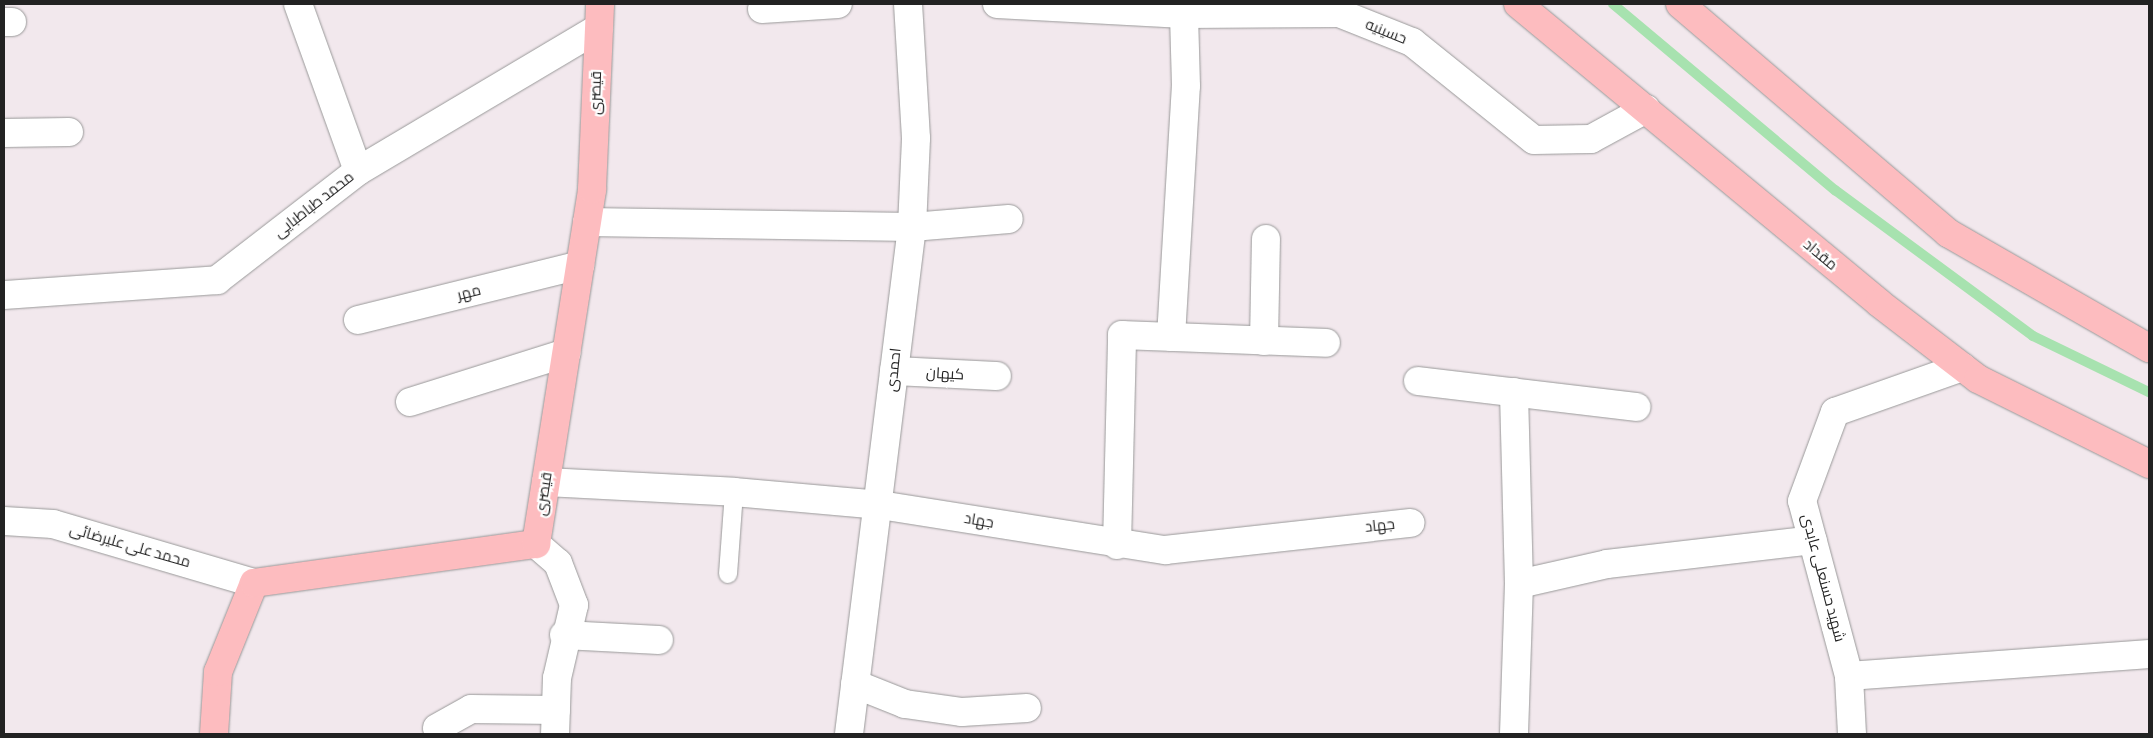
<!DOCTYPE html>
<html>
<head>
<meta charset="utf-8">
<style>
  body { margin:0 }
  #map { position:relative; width:2153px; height:738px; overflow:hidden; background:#f2e8ed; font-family:"Alegreya Sans",Cairo,sans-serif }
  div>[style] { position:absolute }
  .stream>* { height:10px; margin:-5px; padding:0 5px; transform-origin:5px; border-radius:5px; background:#a7e2af }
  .roads { filter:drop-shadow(0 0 1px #999) drop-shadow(0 0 1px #999) }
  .lane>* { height:18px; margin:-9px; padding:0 9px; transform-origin:9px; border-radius:9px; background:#fff }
  .street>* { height:28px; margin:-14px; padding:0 14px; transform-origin:14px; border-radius:14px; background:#fff }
  .secondary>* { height:28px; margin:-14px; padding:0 14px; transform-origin:14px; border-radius:14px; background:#fdbcbf }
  span { translate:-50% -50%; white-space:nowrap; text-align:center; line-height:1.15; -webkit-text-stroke:4.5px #fff; paint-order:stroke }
  .street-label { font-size:15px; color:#222 }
  .frame { position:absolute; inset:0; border:5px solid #222; pointer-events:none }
</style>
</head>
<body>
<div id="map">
  <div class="stream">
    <div style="left:1613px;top:4px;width:290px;rotate:40deg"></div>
    <div style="left:1835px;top:190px;width:246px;rotate:36.4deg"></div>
    <div style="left:2033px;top:336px;width:129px;rotate:25.8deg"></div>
  </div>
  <div class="roads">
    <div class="lane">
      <div style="left:728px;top:574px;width:82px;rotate:-85.8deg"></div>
    </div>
    <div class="street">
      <div style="left:298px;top:4px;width:177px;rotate:70.2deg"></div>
      <div style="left:997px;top:4px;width:187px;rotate:3.1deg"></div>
      <div style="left:1184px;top:14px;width:155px;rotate:-0.4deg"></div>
      <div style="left:1339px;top:13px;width:79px;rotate:21.7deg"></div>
      <div style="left:1412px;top:42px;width:156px;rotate:38.8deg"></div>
      <div style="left:1534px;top:140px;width:57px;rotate:-1deg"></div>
      <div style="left:1591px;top:139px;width:63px;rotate:-28.6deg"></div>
      <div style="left:762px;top:9px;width:76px;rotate:-3.8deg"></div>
      <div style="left:4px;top:22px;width:8px"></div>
      <div style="left:4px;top:133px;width:65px;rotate:-0.9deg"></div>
      <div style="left:587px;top:222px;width:325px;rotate:0.9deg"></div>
      <div style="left:912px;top:227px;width:97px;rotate:-4.7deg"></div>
      <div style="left:4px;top:295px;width:214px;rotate:-4deg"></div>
      <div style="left:217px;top:280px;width:178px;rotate:-37.7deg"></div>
      <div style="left:358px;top:171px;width:280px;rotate:-30.7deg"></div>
      <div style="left:358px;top:320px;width:229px;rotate:-13.9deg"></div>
      <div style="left:1171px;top:337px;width:251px;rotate:-86.6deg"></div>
      <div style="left:1186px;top:86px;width:72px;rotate:-91.6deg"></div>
      <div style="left:1264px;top:341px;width:102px;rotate:-88.9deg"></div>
      <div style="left:894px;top:371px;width:103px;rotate:2.8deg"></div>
      <div style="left:1418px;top:381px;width:220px;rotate:6.8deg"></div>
      <div style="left:410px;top:402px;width:164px;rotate:-17.4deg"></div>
      <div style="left:546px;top:482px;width:188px;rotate:3deg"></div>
      <div style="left:734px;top:492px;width:147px;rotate:5.1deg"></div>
      <div style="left:880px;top:505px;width:289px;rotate:9deg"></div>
      <div style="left:1165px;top:550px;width:247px;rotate:-6.3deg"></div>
      <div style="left:4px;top:521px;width:49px;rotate:3.5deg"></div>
      <div style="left:53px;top:524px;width:209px;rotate:16.4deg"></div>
      <div style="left:536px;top:544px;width:29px;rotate:41deg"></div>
      <div style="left:558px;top:563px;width:45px;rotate:69.1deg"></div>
      <div style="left:574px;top:605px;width:75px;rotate:103.1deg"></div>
      <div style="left:557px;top:678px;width:56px;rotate:92deg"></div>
      <div style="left:1117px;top:545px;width:210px;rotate:-88.6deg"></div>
      <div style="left:1122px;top:335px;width:204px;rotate:2.2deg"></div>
      <div style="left:1519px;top:584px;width:90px;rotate:-12.8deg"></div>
      <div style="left:1607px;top:564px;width:207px;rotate:-6.6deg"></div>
      <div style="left:564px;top:635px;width:95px;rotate:3deg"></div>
      <div style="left:1849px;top:676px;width:301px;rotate:-4.2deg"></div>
      <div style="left:855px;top:684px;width:54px;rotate:21.8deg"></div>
      <div style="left:905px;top:704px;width:58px;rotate:8deg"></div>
      <div style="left:962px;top:712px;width:65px;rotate:-3.5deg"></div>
      <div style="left:437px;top:728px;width:39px;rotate:-29deg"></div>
      <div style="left:471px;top:709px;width:85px;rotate:0.7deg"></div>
      <div style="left:849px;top:734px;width:511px;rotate:-82.92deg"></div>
      <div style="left:912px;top:227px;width:89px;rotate:-87.4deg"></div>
      <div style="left:916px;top:138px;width:134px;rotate:-93.4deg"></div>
      <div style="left:1514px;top:734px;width:150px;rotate:-88.1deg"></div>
      <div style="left:1519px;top:584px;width:192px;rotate:-91.5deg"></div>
      <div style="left:1852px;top:734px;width:58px;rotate:-93deg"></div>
      <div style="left:1849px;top:676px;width:181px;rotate:-105deg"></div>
      <div style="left:1802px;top:501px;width:95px;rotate:-69.7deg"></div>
      <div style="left:1835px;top:412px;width:135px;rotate:-19.5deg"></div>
    </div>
    <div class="secondary">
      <div style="left:1518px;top:4px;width:469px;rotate:39.6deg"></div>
      <div style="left:1879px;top:303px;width:125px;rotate:37.5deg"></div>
      <div style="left:1978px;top:379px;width:191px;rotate:26.4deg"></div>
      <div style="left:1680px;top:4px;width:353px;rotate:40.5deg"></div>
      <div style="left:1948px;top:233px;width:232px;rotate:29.8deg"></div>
      <div style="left:214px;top:734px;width:62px;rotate:-86.3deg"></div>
      <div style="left:218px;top:672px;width:96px;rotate:-68deg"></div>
      <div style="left:254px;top:583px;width:285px;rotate:-7.9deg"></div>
      <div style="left:536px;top:544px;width:359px;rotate:-81deg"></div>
      <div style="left:592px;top:189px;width:185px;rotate:-87.5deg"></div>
    </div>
  </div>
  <div class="street-label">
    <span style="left:1386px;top:32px;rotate:22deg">حسینیه</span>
    <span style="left:596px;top:93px;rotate:-88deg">قیصری</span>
    <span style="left:314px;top:205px;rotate:-38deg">محمد طباطبایی</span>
    <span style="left:1820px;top:255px;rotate:40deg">مقداد</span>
    <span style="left:469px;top:293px;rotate:-14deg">مهر</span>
    <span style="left:894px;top:370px;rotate:-84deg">احمدی</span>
    <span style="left:945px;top:374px;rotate:3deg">کیهان</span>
    <span style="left:544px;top:494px;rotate:-81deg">قیصری</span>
    <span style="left:979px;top:521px;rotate:10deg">جهاد</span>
    <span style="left:1380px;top:526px;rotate:-6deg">جهاد</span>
    <span style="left:130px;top:546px;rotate:16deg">محمد علی علیرضائی</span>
    <span style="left:1823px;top:578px;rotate:75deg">شهید حسنعلی عابدی</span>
  </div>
  <div class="frame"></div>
</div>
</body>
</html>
